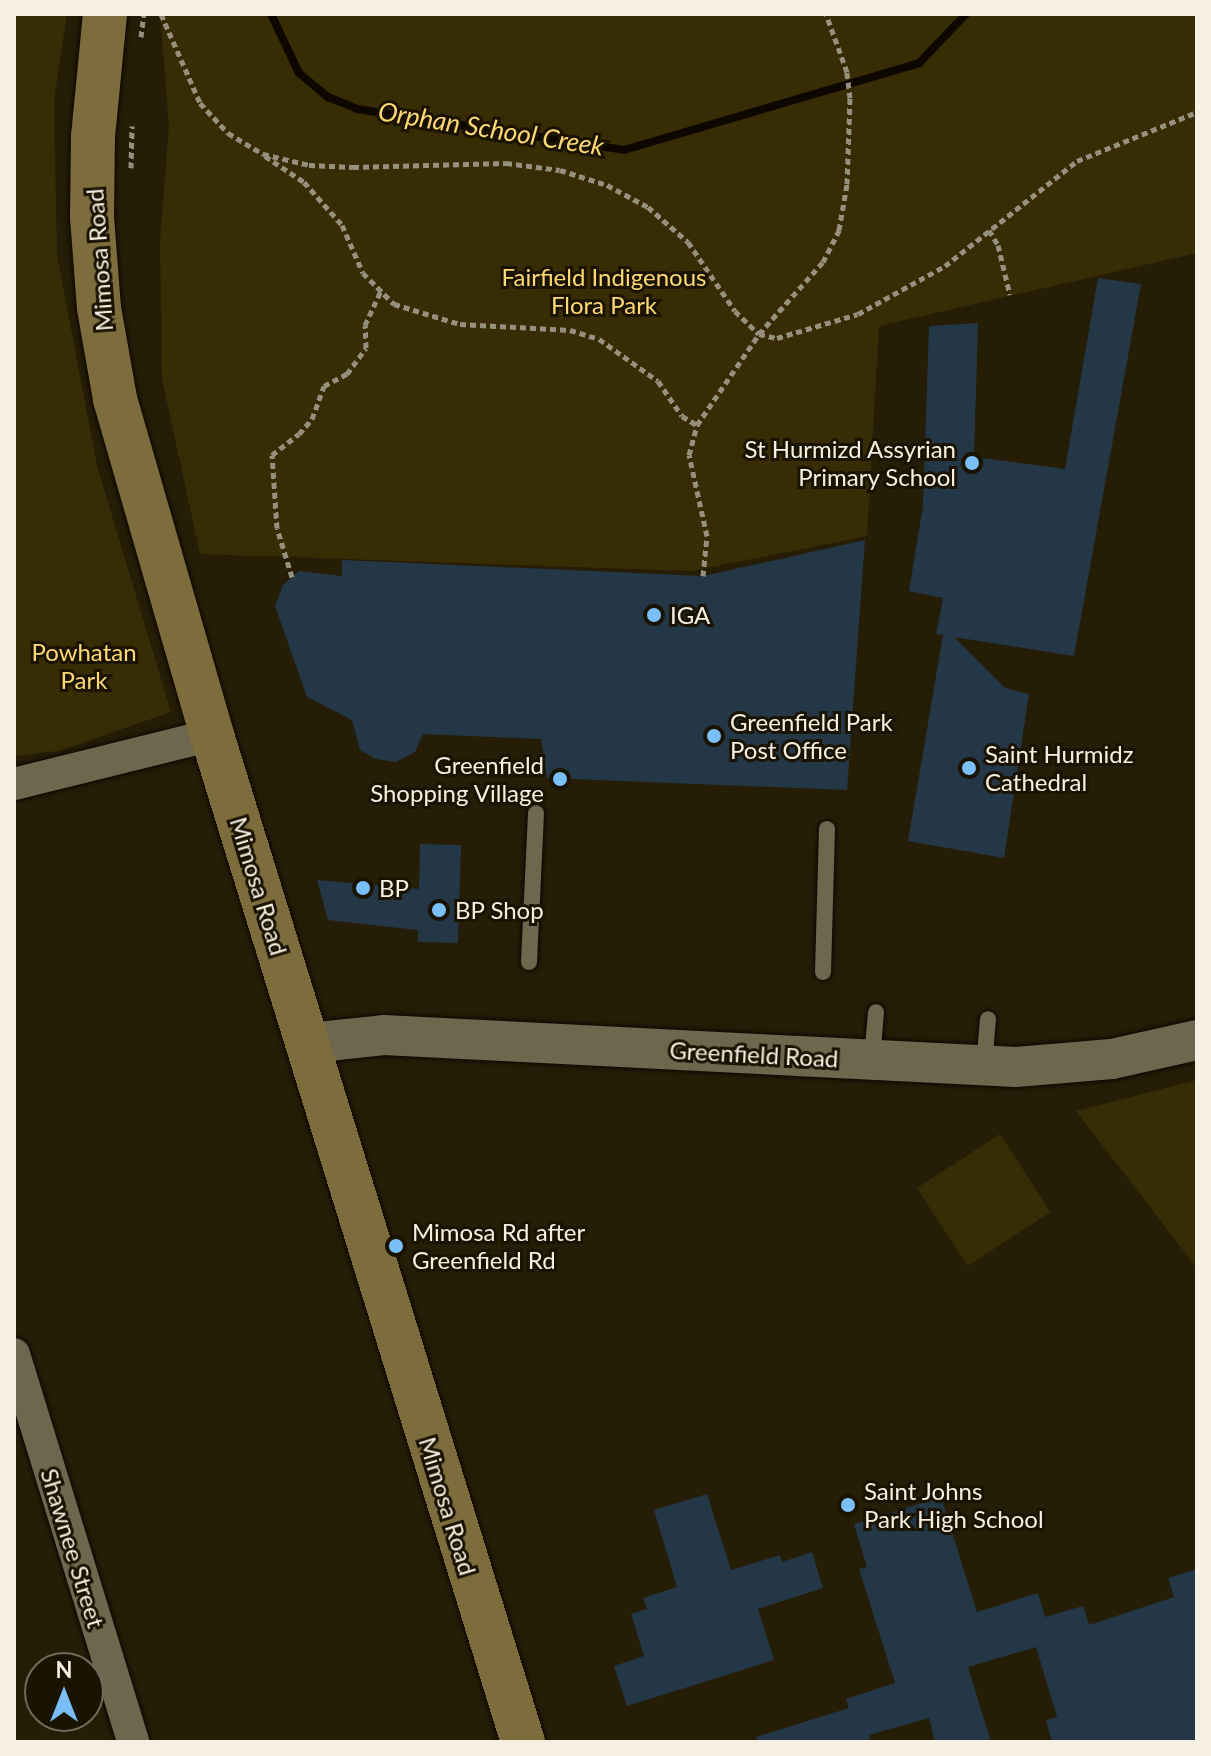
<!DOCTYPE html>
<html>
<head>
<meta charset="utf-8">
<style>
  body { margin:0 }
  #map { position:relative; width:1211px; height:1756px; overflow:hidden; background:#251d06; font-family:Lato,sans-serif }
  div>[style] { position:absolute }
  .green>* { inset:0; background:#382c05; transform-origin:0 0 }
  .stream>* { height:8px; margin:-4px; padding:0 4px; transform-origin:4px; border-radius:4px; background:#0e0700 }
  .building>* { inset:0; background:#243747 }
  .path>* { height:5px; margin-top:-2.5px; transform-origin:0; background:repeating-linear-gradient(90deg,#96907e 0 6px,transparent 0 10px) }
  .roads { filter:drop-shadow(0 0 2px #0e0700) drop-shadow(0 0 2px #0e0700) }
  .service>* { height:16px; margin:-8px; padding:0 8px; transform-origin:8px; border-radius:8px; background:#6f664e }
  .minor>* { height:32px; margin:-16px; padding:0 16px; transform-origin:16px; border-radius:16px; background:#6f664e }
  .tertiary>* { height:40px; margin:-20px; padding:0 20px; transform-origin:20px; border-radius:20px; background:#6f664e }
  .secondary>* { height:44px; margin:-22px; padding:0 22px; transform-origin:22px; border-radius:22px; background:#7d6d3d }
  .dots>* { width:22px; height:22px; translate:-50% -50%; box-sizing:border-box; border:4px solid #1b1301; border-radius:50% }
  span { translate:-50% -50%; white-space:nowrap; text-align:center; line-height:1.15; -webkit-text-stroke:6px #1b1301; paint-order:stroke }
  .street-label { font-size:24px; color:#f5f0e2 }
  .park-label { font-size:24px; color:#fdd974 }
  .poi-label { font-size:24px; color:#f5f0e2 }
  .right { translate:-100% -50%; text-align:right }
  .left { translate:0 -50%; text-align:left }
  .water-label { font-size:26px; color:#fdd974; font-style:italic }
  .frame { position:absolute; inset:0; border:16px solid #f5f0e2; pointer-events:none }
  .north { position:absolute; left:24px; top:1652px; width:80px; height:80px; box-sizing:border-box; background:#1b1301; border:2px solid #726b5b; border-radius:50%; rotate:0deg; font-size:22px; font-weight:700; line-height:32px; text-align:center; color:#f5f0e2 }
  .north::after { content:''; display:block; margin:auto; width:28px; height:36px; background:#7abff8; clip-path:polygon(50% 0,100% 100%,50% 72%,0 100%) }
</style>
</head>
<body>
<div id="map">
  <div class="green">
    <div style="clip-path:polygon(14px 14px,67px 14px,54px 100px,57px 255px,97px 466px,171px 712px,59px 751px,14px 756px)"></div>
    <div style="clip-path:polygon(160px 14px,1197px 14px,1197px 253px,879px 326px,867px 536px,691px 571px,200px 554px,162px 379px,160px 240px,169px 126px)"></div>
    <div style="clip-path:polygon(1197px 1080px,1197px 1268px,1076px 1111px)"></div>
    <div style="left:1000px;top:1134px;width:93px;height:99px;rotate:57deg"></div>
  </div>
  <div class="stream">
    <div style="left:271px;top:14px;width:65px;rotate:64.6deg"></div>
    <div style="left:299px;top:73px;width:38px;rotate:40deg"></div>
    <div style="left:328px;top:97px;width:31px;rotate:22deg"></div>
    <div style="left:357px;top:109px;width:270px;rotate:8.7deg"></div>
    <div style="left:624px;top:150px;width:308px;rotate:-16.4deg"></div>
    <div style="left:919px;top:63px;width:68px;rotate:-46.2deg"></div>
  </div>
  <div class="building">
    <div style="clip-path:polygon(1098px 278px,1141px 284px,1074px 656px,954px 637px,1005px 688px,1029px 694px,1004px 858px,908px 841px,943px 635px,936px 634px,943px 598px,909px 591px,923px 506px,929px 326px,978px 323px,974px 457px,1065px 469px)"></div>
    <div style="clip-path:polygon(865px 540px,847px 790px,547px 778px,541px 739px,423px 734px,415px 752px,396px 762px,376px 759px,360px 750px,352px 720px,307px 697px,275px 606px,283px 585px,299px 571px,342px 576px,342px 560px,703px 576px)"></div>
    <div style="clip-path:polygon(420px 844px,461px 845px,458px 943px,418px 942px,418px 930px,328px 920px,317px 880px,419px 889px)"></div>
    <div style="clip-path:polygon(707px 1494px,731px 1570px,780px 1555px,782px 1562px,812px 1552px,823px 1588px,758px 1609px,774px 1660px,627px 1706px,614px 1666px,644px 1656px,631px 1614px,647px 1609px,643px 1598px,677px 1587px,654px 1510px)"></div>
    <div style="clip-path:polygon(941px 1497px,977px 1612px,1038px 1593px,1045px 1617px,1083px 1606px,1089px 1625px,1174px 1597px,1168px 1578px,1197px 1569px,1197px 1742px,1052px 1742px,1046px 1720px,1057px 1717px,1036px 1647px,968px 1667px,991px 1742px,935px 1742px,929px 1718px,869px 1735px,871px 1742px,757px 1742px,756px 1737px,849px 1708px,846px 1699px,895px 1683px,859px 1569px,867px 1567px,854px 1524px)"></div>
  </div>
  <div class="path">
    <div style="left:161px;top:14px;width:97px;rotate:66.3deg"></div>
    <div style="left:200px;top:103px;width:41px;rotate:47deg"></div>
    <div style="left:228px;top:133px;width:41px;rotate:31deg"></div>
    <div style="left:263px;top:154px;width:47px;rotate:13.4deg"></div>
    <div style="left:309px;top:165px;width:44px;rotate:2.6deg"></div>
    <div style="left:353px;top:167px;width:153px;rotate:-1.5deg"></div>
    <div style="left:506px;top:163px;width:54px;rotate:7.4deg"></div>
    <div style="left:560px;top:170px;width:49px;rotate:17.7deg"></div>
    <div style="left:607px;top:185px;width:47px;rotate:28.2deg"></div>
    <div style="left:648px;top:207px;width:53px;rotate:41.2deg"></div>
    <div style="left:688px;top:242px;width:83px;rotate:55.7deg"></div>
    <div style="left:735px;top:311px;width:33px;rotate:44deg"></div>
    <div style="left:759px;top:334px;width:18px;rotate:13deg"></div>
    <div style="left:777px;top:338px;width:84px;rotate:-16.5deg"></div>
    <div style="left:858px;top:314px;width:99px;rotate:-28.9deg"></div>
    <div style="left:945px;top:266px;width:169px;rotate:-38.5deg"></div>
    <div style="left:1077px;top:161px;width:130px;rotate:-22.2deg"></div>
    <div style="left:141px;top:37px;width:23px;rotate:-83deg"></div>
    <div style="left:265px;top:156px;width:47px;rotate:33.7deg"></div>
    <div style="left:304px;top:182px;width:57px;rotate:48.5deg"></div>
    <div style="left:342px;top:225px;width:52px;rotate:66.4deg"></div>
    <div style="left:363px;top:273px;width:44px;rotate:45deg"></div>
    <div style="left:394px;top:304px;width:69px;rotate:16.9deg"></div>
    <div style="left:460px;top:324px;width:110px;rotate:3.1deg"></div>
    <div style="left:570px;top:330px;width:30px;rotate:17deg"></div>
    <div style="left:599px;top:339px;width:72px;rotate:35.4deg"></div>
    <div style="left:658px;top:381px;width:42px;rotate:55.6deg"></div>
    <div style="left:682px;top:416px;width:17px;rotate:31deg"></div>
    <div style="left:131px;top:168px;width:42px;rotate:-88.6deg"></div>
    <div style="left:989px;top:230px;width:17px;rotate:59deg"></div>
    <div style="left:998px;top:245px;width:51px;rotate:76.5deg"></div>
    <div style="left:703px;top:576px;width:40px;rotate:-84.3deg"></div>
    <div style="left:707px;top:536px;width:83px;rotate:-102.5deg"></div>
    <div style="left:689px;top:455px;width:31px;rotate:-75deg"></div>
    <div style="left:697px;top:425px;width:110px;rotate:-55.7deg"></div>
    <div style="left:759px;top:334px;width:96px;rotate:-48.4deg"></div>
    <div style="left:823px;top:262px;width:36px;rotate:-63deg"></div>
    <div style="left:839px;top:230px;width:47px;rotate:-80.1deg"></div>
    <div style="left:847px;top:184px;width:86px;rotate:-88deg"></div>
    <div style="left:850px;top:98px;width:26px;rotate:-97deg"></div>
    <div style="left:847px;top:72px;width:62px;rotate:-109.9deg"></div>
    <div style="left:292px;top:577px;width:51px;rotate:-107deg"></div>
    <div style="left:277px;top:528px;width:73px;rotate:-93.9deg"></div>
    <div style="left:272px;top:455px;width:34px;rotate:-38deg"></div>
    <div style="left:299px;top:434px;width:20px;rotate:-49deg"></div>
    <div style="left:312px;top:419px;width:35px;rotate:-70deg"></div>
    <div style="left:324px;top:386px;width:26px;rotate:-28deg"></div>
    <div style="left:347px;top:374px;width:32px;rotate:-54deg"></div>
    <div style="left:366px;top:348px;width:23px;rotate:-92deg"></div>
    <div style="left:365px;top:325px;width:38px;rotate:-65deg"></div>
  </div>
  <div class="roads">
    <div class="service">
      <div style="left:529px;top:962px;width:149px;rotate:-87.3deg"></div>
      <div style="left:823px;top:972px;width:143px;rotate:-88.4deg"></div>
      <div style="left:872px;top:1059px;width:47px;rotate:-85.1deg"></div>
      <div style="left:984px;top:1065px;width:46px;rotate:-85deg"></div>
    </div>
    <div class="minor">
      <div style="left:14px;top:784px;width:204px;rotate:-13.9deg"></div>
      <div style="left:14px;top:1354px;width:406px;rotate:72.9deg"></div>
    </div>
    <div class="tertiary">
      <div style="left:309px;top:1043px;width:75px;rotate:-6.1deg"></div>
      <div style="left:384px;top:1035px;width:633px;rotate:2.9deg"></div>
      <div style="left:1016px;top:1067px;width:96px;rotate:-4.8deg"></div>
      <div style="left:1112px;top:1059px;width:87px;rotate:-12.6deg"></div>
    </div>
    <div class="secondary">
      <div style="left:105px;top:14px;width:123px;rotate:95.6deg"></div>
      <div style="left:93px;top:136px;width:81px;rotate:90.7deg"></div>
      <div style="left:92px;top:217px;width:91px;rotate:85.6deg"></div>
      <div style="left:99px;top:308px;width:92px;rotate:80deg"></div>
      <div style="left:115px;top:399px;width:350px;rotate:73.9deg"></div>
      <div style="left:212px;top:735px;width:1054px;rotate:72.84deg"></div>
    </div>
  </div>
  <div class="dots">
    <div style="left:972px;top:463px;background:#7abff8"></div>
    <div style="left:654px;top:615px;background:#7abff8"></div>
    <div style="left:714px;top:736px;background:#7abff8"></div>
    <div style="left:969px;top:768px;background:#7abff8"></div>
    <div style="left:560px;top:779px;background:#7abff8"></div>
    <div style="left:363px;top:888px;background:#7abff8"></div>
    <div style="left:439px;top:910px;background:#7abff8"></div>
    <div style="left:396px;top:1246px;background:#7abff8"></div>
    <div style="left:848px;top:1505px;background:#7abff8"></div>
  </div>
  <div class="street-label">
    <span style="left:99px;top:260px;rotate:-94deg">Mimosa Road</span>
    <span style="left:259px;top:886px;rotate:73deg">Mimosa Road</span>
    <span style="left:754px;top:1054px;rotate:3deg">Greenfield Road</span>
    <span style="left:448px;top:1506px;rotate:73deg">Mimosa Road</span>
    <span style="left:73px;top:1548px;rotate:73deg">Shawnee Street</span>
  </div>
  <div class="park-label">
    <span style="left:604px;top:291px">Fairfield Indigenous<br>Flora Park</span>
    <span style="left:84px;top:666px">Powhatan<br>Park</span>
  </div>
  <div class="poi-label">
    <span class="right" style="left:956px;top:463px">St Hurmizd Assyrian<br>Primary School</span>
    <span class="left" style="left:670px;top:615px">IGA</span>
    <span class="left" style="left:730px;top:736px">Greenfield Park<br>Post Office</span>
    <span class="left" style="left:985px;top:768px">Saint Hurmidz<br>Cathedral</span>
    <span class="right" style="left:544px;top:779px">Greenfield<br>Shopping Village</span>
    <span class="left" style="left:379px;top:888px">BP</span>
    <span class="left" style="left:455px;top:910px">BP Shop</span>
    <span class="left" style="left:412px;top:1246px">Mimosa Rd after<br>Greenfield Rd</span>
    <span class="left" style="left:864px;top:1505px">Saint Johns<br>Park High School</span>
  </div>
  <div class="water-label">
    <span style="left:491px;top:129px;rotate:9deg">Orphan School Creek</span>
  </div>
  <div class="frame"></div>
  <div class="north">N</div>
</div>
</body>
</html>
